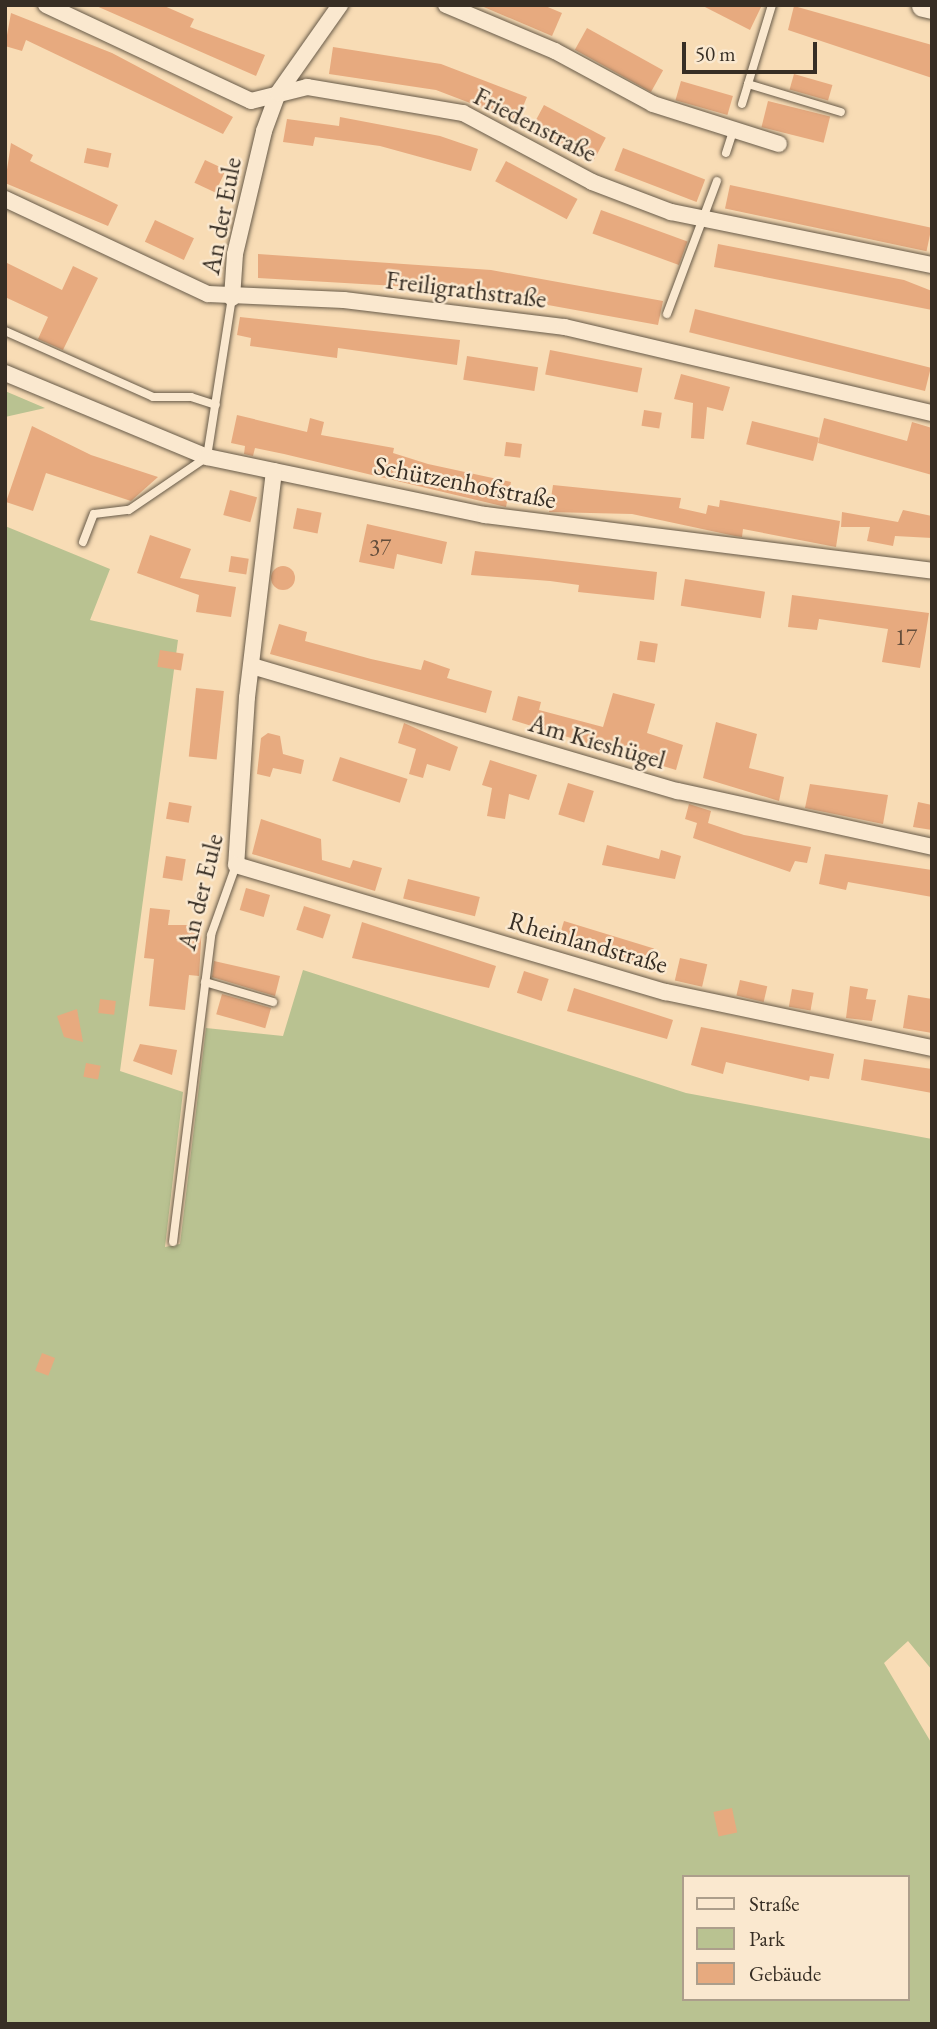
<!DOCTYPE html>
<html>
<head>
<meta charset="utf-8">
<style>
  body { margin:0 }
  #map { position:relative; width:937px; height:2029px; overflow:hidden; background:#f8dcb5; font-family:"EB Garamond",serif }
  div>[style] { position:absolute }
  .green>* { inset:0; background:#b9c291 }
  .building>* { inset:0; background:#e7aa7f; transform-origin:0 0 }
  .round { border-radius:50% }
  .roads { filter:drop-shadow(0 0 2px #675a48) drop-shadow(0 0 2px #675a48) }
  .lane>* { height:8px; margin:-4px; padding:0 4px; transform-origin:4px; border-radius:4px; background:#fae8cf }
  .street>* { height:16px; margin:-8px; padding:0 8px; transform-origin:8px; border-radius:8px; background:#fae8cf }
  .secondary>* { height:23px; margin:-11.5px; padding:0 11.5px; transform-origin:11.5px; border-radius:11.5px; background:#fae8cf }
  span { translate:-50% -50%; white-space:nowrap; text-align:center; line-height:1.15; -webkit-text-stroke:5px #fae8cf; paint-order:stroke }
  .number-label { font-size:23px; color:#634d3b }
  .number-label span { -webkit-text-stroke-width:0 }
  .street-label { font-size:26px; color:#372e24 }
  .frame { position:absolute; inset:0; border:7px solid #372e24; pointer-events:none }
  .legend { position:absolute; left:682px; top:1875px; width:228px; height:126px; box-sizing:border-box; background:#fae8cf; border:2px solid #ac9e8b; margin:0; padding:9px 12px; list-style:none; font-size:21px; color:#372e24 }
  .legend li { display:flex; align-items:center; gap:14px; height:35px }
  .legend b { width:35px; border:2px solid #ac9e8b }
  .scale { position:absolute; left:682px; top:42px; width:135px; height:32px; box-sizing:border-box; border:4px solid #372e24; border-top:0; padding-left:9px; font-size:21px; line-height:24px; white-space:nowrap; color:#372e24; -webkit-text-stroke:5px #fae8cf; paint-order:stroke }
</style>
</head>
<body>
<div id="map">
  <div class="green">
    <div style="clip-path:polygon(5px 391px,45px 408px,5px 417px)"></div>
    <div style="clip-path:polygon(evenodd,5px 526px,110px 569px,90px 620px,178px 640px,120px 1071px,183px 1092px,165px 1247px,180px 1244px,206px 1028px,283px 1036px,303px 970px,686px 1093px,932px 1139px,932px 1670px,908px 1641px,884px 1663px,932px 1744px,932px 2024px,5px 2024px,5px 526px,683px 1877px,907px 1877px,907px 1999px,683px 1999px,683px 1877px)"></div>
  </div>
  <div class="building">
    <div style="clip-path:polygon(94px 5px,162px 5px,194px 19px,190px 27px,265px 55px,256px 76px)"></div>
    <div style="clip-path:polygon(479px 5px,543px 5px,562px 13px,552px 36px)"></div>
    <div style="clip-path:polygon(701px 5px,762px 5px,750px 30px)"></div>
    <div style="clip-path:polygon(794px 6px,932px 45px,932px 78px,788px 30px)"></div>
    <div style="clip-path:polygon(11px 13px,112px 53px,233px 117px,223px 134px,26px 40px,22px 51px,5px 46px)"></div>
    <div style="left:587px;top:28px;width:87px;height:25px;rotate:29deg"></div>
    <div style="clip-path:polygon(333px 47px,441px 64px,527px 97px,517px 121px,436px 90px,329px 74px)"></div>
    <div style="left:794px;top:74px;width:40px;height:16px;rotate:16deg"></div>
    <div style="left:681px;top:81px;width:54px;height:20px;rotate:16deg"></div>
    <div style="left:768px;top:101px;width:64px;height:27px;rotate:14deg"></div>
    <div style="left:544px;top:105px;width:70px;height:27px;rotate:28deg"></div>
    <div style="clip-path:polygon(340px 117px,440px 136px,478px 149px,471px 171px,380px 146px,315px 137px,313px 146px,283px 142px,287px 119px,339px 126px)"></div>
    <div style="clip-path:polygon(11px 143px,33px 155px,30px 161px,118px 205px,108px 226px,5px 183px)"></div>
    <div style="left:87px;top:148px;width:25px;height:15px;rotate:12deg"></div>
    <div style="left:623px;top:148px;width:88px;height:24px;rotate:21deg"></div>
    <div style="left:205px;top:160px;width:23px;height:25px;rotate:25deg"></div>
    <div style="left:506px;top:161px;width:81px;height:23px;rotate:28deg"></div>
    <div style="left:730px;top:185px;width:206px;height:24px;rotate:12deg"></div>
    <div style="left:601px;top:210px;width:92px;height:25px;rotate:20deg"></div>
    <div style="left:155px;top:220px;width:43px;height:24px;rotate:25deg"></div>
    <div style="clip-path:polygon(718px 244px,904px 280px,932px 291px,932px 310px,714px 267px)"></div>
    <div style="clip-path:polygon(258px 254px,491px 270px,663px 301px,658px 325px,466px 290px,258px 278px)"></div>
    <div style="clip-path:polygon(5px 262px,62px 290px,73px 266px,98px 278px,63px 350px,38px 339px,48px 317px,5px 297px)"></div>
    <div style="left:695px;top:309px;width:243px;height:24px;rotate:14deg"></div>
    <div style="clip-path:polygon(240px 317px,460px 340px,457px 365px,338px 348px,337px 358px,250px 346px,251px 338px,237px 335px)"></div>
    <div style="left:550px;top:350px;width:94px;height:25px;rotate:11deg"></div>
    <div style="left:467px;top:356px;width:72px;height:24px;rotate:9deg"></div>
    <div style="clip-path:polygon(681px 374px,730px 387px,723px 411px,707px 407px,704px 439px,691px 438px,693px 403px,674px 399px)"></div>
    <div style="left:644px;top:410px;width:18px;height:16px;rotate:9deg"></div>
    <div style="clip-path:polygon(237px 415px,307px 432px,310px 418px,324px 422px,321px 435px,394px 448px,393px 453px,428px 464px,511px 482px,506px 507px,284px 454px,255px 448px,253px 456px,244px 454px,245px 446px,231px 443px)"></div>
    <div style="clip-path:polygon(824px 418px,907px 441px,912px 422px,932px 428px,932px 475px,818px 443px)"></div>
    <div style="left:752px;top:421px;width:69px;height:24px;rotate:14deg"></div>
    <div style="clip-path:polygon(32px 426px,91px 455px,158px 477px,131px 501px,46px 473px,33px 511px,6px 502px)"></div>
    <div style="left:506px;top:442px;width:16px;height:14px;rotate:7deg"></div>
    <div style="clip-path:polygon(553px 485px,681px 498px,679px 508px,706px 514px,708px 505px,719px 507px,720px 500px,840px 521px,836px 547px,743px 529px,742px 537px,735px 536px,632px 514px,549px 512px)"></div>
    <div style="left:230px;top:490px;width:28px;height:26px;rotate:15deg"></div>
    <div style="left:297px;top:508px;width:25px;height:21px;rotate:11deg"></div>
    <div style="clip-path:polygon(903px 510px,932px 516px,932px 538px,895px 536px,893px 546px,867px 541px,870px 527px,841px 527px,842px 512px,898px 522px)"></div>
    <div style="clip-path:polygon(367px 524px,447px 542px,442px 564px,397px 554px,394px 569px,359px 562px)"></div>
    <div style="clip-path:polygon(150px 535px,191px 549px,180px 578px,236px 587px,231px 617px,196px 612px,199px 595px,137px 573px)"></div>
    <div style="clip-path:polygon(475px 551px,657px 572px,654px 600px,578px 592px,579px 585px,550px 581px,471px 575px)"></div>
    <div style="left:231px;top:556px;width:18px;height:16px;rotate:9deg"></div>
    <div class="round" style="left:271px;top:566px;width:24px;height:24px"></div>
    <div style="left:685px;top:579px;width:81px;height:27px;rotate:9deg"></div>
    <div style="clip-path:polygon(792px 595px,929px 613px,920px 668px,882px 662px,888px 629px,819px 619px,817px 630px,788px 627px)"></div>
    <div style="clip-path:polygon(279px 624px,307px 632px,305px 641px,371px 659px,421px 670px,424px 660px,450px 669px,447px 678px,492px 691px,486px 713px,270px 654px)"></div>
    <div style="left:640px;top:641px;width:18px;height:19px;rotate:9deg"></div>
    <div style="left:160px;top:650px;width:24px;height:17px;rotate:9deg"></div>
    <div style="left:196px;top:688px;width:28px;height:69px;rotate:6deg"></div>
    <div style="clip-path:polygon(613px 693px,655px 704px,647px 733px,683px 745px,676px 770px,512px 720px,518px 696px,541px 702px,539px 710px,603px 727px)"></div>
    <div style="clip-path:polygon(716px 722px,757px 734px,749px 768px,784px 777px,779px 801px,703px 778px)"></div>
    <div style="clip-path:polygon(404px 723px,458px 747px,450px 771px,427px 764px,423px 778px,409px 774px,416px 749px,398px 743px)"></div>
    <div style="clip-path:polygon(268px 733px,280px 736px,283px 754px,304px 760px,301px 774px,273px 768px,270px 777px,257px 774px,261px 738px)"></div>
    <div style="left:340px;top:757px;width:71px;height:25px;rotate:18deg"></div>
    <div style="clip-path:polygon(490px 760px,537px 775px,529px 800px,509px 794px,505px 819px,487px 816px,492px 788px,482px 785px)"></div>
    <div style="left:568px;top:783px;width:27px;height:33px;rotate:17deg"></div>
    <div style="clip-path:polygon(810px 784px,888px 795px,883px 824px,805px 808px)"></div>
    <div style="left:169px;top:802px;width:23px;height:17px;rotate:10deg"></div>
    <div style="clip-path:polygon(918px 802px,932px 805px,932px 830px,913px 827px)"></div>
    <div style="clip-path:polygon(689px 804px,711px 811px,708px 823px,744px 835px,811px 847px,807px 863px,795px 861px,790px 872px,693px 838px,697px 823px,685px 819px)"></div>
    <div style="clip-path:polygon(261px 819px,321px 839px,322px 860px,350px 868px,353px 860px,382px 868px,375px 891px,252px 854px)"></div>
    <div style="clip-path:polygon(607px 845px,659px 859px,661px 850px,681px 856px,675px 879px,602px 865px)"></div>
    <div style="clip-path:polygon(825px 854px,932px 870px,932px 897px,848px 882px,846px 890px,819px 884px)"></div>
    <div style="left:166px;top:856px;width:20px;height:22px;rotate:9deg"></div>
    <div style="left:408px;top:879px;width:74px;height:20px;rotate:14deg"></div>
    <div style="left:246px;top:888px;width:25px;height:23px;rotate:16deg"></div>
    <div style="left:304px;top:906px;width:28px;height:25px;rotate:18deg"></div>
    <div style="clip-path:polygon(150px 908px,170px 910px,168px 925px,202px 925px,199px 976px,189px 975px,185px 1010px,149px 1006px,154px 959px,144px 958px)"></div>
    <div style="left:564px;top:921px;width:94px;height:21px;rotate:17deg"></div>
    <div style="clip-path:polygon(362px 922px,496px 966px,489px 988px,352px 958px)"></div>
    <div style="left:680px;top:958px;width:28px;height:23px;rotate:13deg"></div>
    <div style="clip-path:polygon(214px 961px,280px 976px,275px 996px,212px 977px)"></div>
    <div style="left:524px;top:971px;width:26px;height:23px;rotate:18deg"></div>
    <div style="left:740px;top:980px;width:28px;height:16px;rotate:13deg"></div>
    <div style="clip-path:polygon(850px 986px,868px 989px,866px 999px,876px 1000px,872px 1021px,846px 1018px)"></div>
    <div style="clip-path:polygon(574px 988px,673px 1020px,667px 1039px,567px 1011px)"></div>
    <div style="left:792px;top:989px;width:22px;height:18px;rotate:10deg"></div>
    <div style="left:222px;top:994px;width:51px;height:21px;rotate:16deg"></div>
    <div style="clip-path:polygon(908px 995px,932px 999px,932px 1033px,903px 1028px)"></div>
    <div style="left:100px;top:999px;width:16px;height:14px;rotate:7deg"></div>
    <div style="clip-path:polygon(77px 1009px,83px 1042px,64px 1037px,57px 1016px)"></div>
    <div style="clip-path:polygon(701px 1027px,834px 1054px,829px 1079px,810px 1076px,809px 1081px,726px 1062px,723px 1074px,691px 1065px)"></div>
    <div style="clip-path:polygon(140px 1044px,177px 1050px,172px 1075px,133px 1061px)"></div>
    <div style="clip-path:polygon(864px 1059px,932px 1069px,932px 1093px,861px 1080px)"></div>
    <div style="left:86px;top:1063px;width:15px;height:14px;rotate:11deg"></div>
    <div style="left:42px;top:1353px;width:14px;height:19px;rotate:21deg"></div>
    <div style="left:732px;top:1808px;width:25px;height:19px;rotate:78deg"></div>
  </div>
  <div class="roads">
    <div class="lane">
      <div style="left:772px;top:5px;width:83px;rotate:106.9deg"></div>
      <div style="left:748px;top:84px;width:97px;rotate:16.8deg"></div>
      <div style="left:742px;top:104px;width:21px;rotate:-73deg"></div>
      <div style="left:726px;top:153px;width:22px;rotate:-72deg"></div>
      <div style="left:667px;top:314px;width:142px;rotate:-69.4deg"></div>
      <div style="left:5px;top:331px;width:162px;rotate:24deg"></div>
      <div style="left:153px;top:397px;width:38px"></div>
      <div style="left:191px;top:397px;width:26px;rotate:18deg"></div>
      <div style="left:83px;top:542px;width:30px;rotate:-69deg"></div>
      <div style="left:94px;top:514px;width:35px;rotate:-7deg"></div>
      <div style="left:129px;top:510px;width:94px;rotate:-34.2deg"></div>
      <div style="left:207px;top:457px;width:161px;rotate:-81.1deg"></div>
      <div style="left:205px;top:982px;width:71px;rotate:16.4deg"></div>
      <div style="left:173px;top:1242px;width:309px;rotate:-82.9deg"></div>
      <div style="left:211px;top:935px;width:74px;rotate:-70.3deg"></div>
    </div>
    <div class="street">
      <div style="left:46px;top:5px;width:226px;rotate:25.1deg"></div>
      <div style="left:251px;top:101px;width:58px;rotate:-14deg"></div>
      <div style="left:307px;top:87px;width:158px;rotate:9.5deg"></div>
      <div style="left:463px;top:113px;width:146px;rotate:28.1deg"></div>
      <div style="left:592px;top:182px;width:85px;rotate:20.8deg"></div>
      <div style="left:671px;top:212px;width:266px;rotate:11.5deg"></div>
      <div style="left:446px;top:5px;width:118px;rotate:22.9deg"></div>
      <div style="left:555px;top:51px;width:111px;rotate:28.4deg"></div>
      <div style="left:653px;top:104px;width:132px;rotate:17.6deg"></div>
      <div style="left:5px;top:199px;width:224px;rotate:25.1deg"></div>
      <div style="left:208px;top:294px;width:136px;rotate:2.5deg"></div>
      <div style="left:344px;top:300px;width:223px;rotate:7deg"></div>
      <div style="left:565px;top:327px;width:377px;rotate:13.2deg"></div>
      <div style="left:232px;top:298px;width:44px;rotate:-86.1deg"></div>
      <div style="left:235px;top:254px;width:126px;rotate:-76.7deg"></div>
      <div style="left:264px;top:131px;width:40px;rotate:-69.8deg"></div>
      <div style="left:278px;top:93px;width:108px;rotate:-54.8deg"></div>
      <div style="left:5px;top:373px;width:219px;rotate:22.6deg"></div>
      <div style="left:207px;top:457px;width:284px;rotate:11.8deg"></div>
      <div style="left:485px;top:515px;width:450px;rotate:7.1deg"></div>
      <div style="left:274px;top:471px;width:228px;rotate:96.8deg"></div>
      <div style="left:247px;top:697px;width:168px;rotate:93.7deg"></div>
      <div style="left:236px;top:865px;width:448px;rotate:16.5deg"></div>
      <div style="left:666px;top:992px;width:272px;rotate:11.9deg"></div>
      <div style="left:252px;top:666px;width:444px;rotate:16.4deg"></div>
      <div style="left:678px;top:791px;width:260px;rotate:12.4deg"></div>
    </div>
    <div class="secondary">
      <div style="left:923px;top:5px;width:9px;rotate:13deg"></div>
    </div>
  </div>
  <div class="number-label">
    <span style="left:380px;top:547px">37</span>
    <span style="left:906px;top:637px">17</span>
  </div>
  <div class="street-label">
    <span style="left:535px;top:125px;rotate:27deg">Friedenstraße</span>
    <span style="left:222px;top:216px;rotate:-79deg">An der Eule</span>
    <span style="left:466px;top:290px;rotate:7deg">Freiligrathstraße</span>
    <span style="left:465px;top:483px;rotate:11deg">Schützenhofstraße</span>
    <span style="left:597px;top:742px;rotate:16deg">Am Kieshügel</span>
    <span style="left:201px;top:892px;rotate:-76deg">An der Eule</span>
    <span style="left:588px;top:943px;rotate:16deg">Rheinlandstraße</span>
  </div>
  <div class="frame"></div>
  <ul class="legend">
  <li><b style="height:9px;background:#fae8cf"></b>Straße</li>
  <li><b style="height:19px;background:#b9c291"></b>Park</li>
  <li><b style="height:19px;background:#e7aa7f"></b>Gebäude</li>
  </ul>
  <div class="scale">50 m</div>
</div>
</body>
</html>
